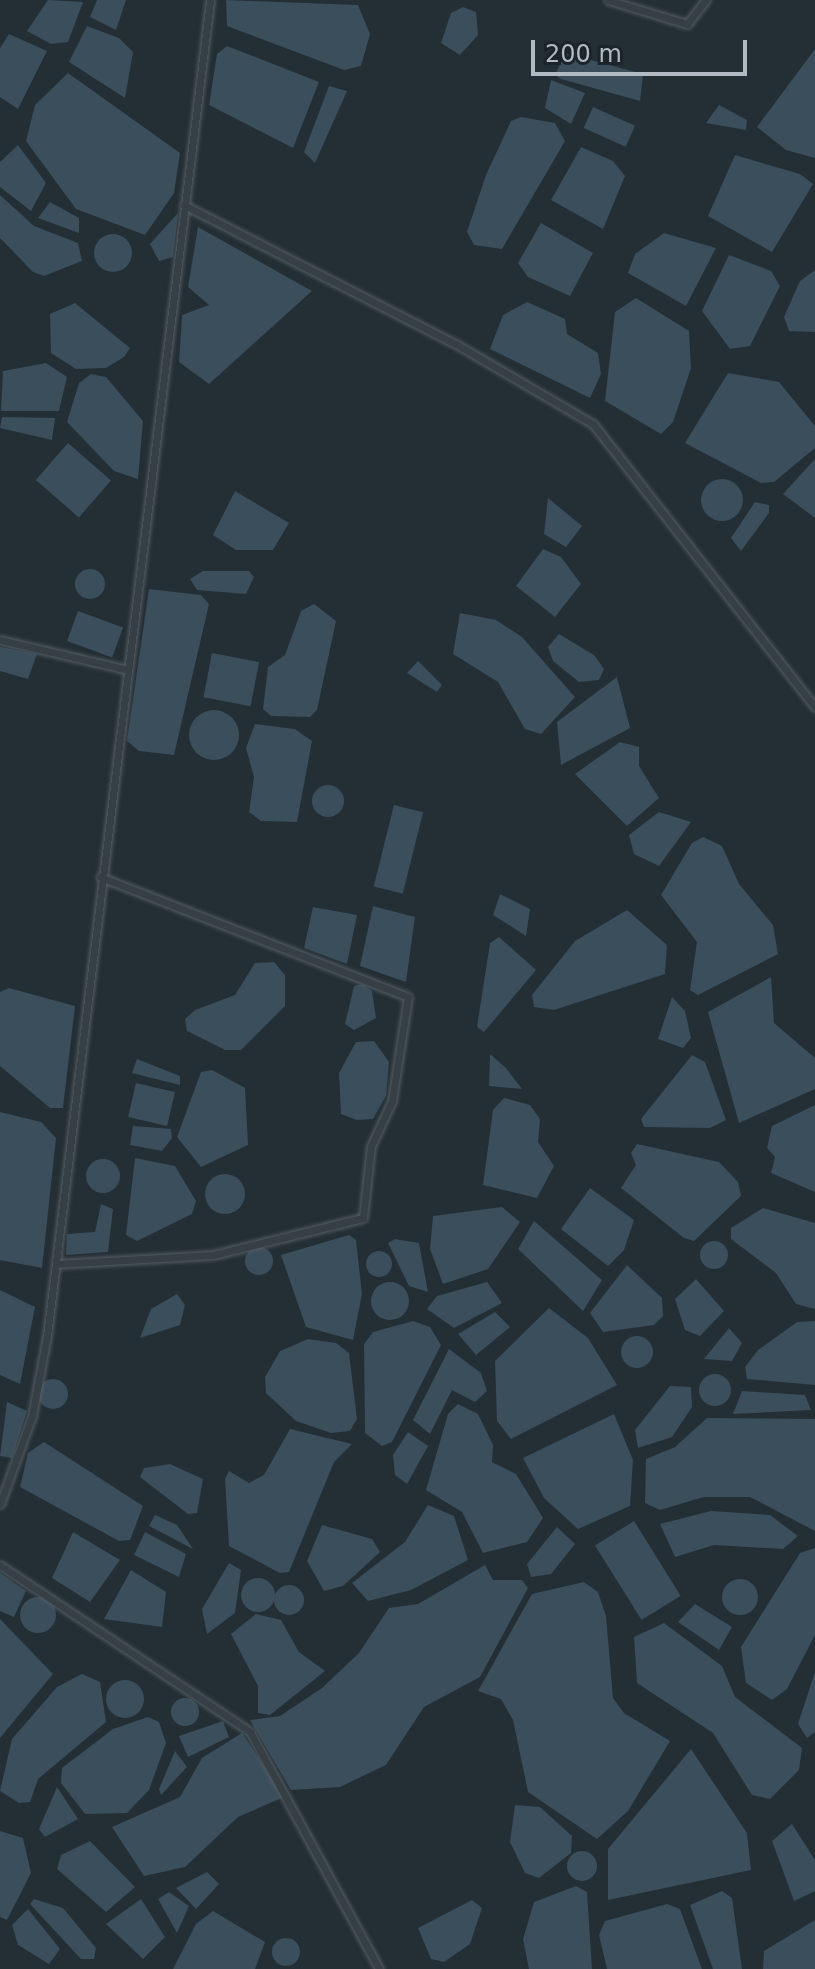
<!DOCTYPE html>
<html>
<head>
<meta charset="utf-8">
<style>
  body { margin:0 }
  #map { position:relative; width:815px; height:1969px; overflow:hidden; background:#232e35; font-family:"DejaVu Sans",sans-serif }
  div>[style] { position:absolute }
  .water>* { inset:0; background:#3a4e5c; transform-origin:0 0 }
  .round { border-radius:50% }
  .roads { filter:drop-shadow(0 0 2px #545d63) drop-shadow(0 0 2px #545d63) }
  .street>* { height:7px; margin:-3.5px; padding:0 3.5px; transform-origin:3.5px; border-radius:3.5px; background:#363f46 }
  span { translate:-50% -50%; white-space:nowrap; text-align:center; line-height:1.15; -webkit-text-stroke:8px #1b242a; paint-order:stroke }
  .scale { position:absolute; left:531px; top:40px; width:216px; height:36px; box-sizing:border-box; border:4px solid #b1bac2; border-top:0; padding-left:10px; font-size:24px; line-height:28px; white-space:nowrap; color:#b1bac2; -webkit-text-stroke:6px #1b242a; paint-order:stroke }
</style>
</head>
<body>
<div id="map">
  <div class="water">
    <div style="clip-path:polygon(48px 0,83px 2px,68px 42px,51px 44px,27px 31px)"></div>
    <div style="clip-path:polygon(97px 0,126px 0,116px 30px,90px 17px)"></div>
    <div style="clip-path:polygon(226px 0,358px 5px,370px 34px,361px 66px,344px 70px,227px 26px)"></div>
    <div style="clip-path:polygon(463px 7px,476px 12px,478px 35px,460px 55px,441px 43px,451px 13px)"></div>
    <div style="clip-path:polygon(87px 26px,119px 38px,133px 52px,125px 98px,69px 62px)"></div>
    <div style="clip-path:polygon(9px 34px,47px 51px,18px 109px,0 97px,0 48px)"></div>
    <div style="clip-path:polygon(227px 46px,319px 82px,293px 148px,209px 105px,217px 54px)"></div>
    <div style="clip-path:polygon(815px 49px,815px 158px,786px 150px,757px 127px)"></div>
    <div style="clip-path:polygon(565px 53px,643px 74px,640px 101px,561px 79px,555px 75px)"></div>
    <div style="clip-path:polygon(68px 73px,180px 153px,174px 193px,145px 235px,76px 209px,26px 141px,35px 105px)"></div>
    <div style="clip-path:polygon(551px 80px,585px 93px,571px 124px,545px 108px)"></div>
    <div style="clip-path:polygon(329px 86px,347px 91px,315px 163px,304px 152px)"></div>
    <div style="clip-path:polygon(719px 105px,747px 120px,746px 130px,706px 123px)"></div>
    <div style="left:593px;top:107px;width:46px;height:23px;rotate:24deg"></div>
    <div style="clip-path:polygon(521px 117px,555px 123px,565px 141px,502px 249px,474px 245px,467px 232px,486px 175px,511px 121px)"></div>
    <div style="clip-path:polygon(18px 145px,46px 183px,31px 211px,0 187px,0 162px)"></div>
    <div style="clip-path:polygon(581px 147px,613px 161px,625px 176px,603px 229px,551px 200px)"></div>
    <div style="clip-path:polygon(735px 155px,800px 174px,813px 184px,772px 252px,708px 216px)"></div>
    <div style="clip-path:polygon(0 195px,34px 226px,78px 243px,82px 261px,44px 276px,33px 272px,0 238px)"></div>
    <div style="clip-path:polygon(50px 202px,79px 218px,79px 233px,38px 218px)"></div>
    <div style="clip-path:polygon(178px 213px,173px 257px,159px 261px,150px 244px)"></div>
    <div style="clip-path:polygon(541px 223px,593px 253px,570px 296px,528px 277px,518px 263px)"></div>
    <div style="clip-path:polygon(198px 227px,312px 291px,209px 384px,179px 362px,182px 315px,209px 305px,188px 287px)"></div>
    <div style="clip-path:polygon(664px 233px,716px 248px,686px 306px,628px 273px,635px 254px)"></div>
    <div class="round" style="left:94px;top:234px;width:38px;height:38px"></div>
    <div style="clip-path:polygon(729px 255px,771px 271px,780px 286px,750px 346px,730px 349px,702px 311px)"></div>
    <div style="clip-path:polygon(815px 270px,815px 332px,789px 331px,784px 317px,800px 281px)"></div>
    <div style="clip-path:polygon(636px 298px,689px 331px,691px 368px,673px 422px,661px 434px,605px 401px,615px 312px)"></div>
    <div style="clip-path:polygon(527px 302px,565px 319px,567px 334px,598px 353px,601px 374px,590px 398px,490px 349px,503px 315px)"></div>
    <div style="clip-path:polygon(75px 303px,130px 348px,124px 357px,106px 368px,76px 369px,51px 353px,50px 314px)"></div>
    <div style="clip-path:polygon(46px 363px,67px 377px,59px 411px,1px 411px,3px 371px)"></div>
    <div style="clip-path:polygon(728px 373px,779px 382px,815px 426px,815px 448px,774px 482px,761px 483px,685px 443px)"></div>
    <div style="clip-path:polygon(91px 374px,106px 377px,143px 421px,138px 479px,114px 471px,67px 422px,79px 383px)"></div>
    <div style="clip-path:polygon(55px 418px,52px 440px,0 428px,2px 417px)"></div>
    <div style="left:68px;top:443px;width:57px;height:49px;rotate:41deg"></div>
    <div style="clip-path:polygon(815px 459px,815px 518px,783px 494px)"></div>
    <div class="round" style="left:701px;top:479px;width:42px;height:42px"></div>
    <div style="clip-path:polygon(235px 491px,289px 523px,273px 550px,236px 550px,213px 535px)"></div>
    <div style="clip-path:polygon(548px 498px,582px 526px,566px 547px,544px 534px)"></div>
    <div style="clip-path:polygon(755px 502px,769px 505px,769px 513px,741px 551px,731px 538px)"></div>
    <div style="clip-path:polygon(543px 549px,561px 557px,581px 584px,555px 617px,516px 586px)"></div>
    <div class="round" style="left:75px;top:569px;width:30px;height:30px"></div>
    <div style="clip-path:polygon(203px 571px,249px 571px,254px 577px,246px 594px,197px 590px,190px 579px)"></div>
    <div style="clip-path:polygon(149px 589px,201px 595px,209px 604px,174px 755px,139px 751px,127px 741px)"></div>
    <div style="clip-path:polygon(314px 604px,336px 621px,317px 710px,310px 717px,271px 716px,263px 709px,268px 667px,285px 655px,301px 611px)"></div>
    <div style="left:78px;top:611px;width:48px;height:32px;rotate:20deg"></div>
    <div style="clip-path:polygon(460px 613px,496px 620px,522px 637px,575px 697px,541px 734px,525px 729px,498px 682px,453px 654px)"></div>
    <div style="clip-path:polygon(559px 634px,594px 655px,604px 669px,599px 680px,579px 682px,553px 661px,548px 647px)"></div>
    <div style="clip-path:polygon(0 647px,37px 654px,28px 679px,0 671px)"></div>
    <div style="left:212px;top:653px;width:48px;height:45px;rotate:11deg"></div>
    <div style="clip-path:polygon(418px 661px,442px 685px,437px 692px,407px 673px)"></div>
    <div style="clip-path:polygon(617px 677px,630px 728px,561px 765px,557px 722px)"></div>
    <div class="round" style="left:189px;top:710px;width:50px;height:50px"></div>
    <div style="clip-path:polygon(255px 724px,295px 729px,312px 741px,297px 822px,261px 821px,249px 812px,254px 777px,246px 748px)"></div>
    <div style="clip-path:polygon(620px 742px,639px 747px,639px 766px,659px 798px,627px 826px,575px 774px)"></div>
    <div class="round" style="left:312px;top:785px;width:32px;height:32px"></div>
    <div style="left:394px;top:805px;width:30px;height:84px;rotate:14deg"></div>
    <div style="clip-path:polygon(659px 812px,691px 822px,659px 866px,634px 854px,629px 835px)"></div>
    <div style="clip-path:polygon(703px 837px,722px 846px,739px 884px,773px 925px,778px 954px,698px 995px,690px 990px,697px 942px,661px 895px,692px 843px)"></div>
    <div style="clip-path:polygon(500px 894px,530px 909px,526px 936px,493px 915px)"></div>
    <div style="clip-path:polygon(373px 906px,415px 917px,406px 982px,360px 966px)"></div>
    <div style="clip-path:polygon(313px 907px,357px 915px,347px 964px,304px 948px)"></div>
    <div style="clip-path:polygon(627px 910px,667px 945px,665px 974px,554px 1010px,534px 1007px,532px 995px,575px 941px)"></div>
    <div style="clip-path:polygon(499px 937px,536px 970px,484px 1032px,477px 1027px,490px 943px)"></div>
    <div style="clip-path:polygon(274px 962px,285px 975px,285px 1006px,241px 1050px,225px 1050px,187px 1031px,185px 1019px,195px 1010px,235px 995px,255px 963px)"></div>
    <div style="clip-path:polygon(771px 977px,774px 1023px,815px 1058px,815px 1089px,739px 1123px,708px 1012px)"></div>
    <div style="clip-path:polygon(362px 984px,372px 991px,376px 1018px,354px 1030px,345px 1024px,354px 986px)"></div>
    <div style="clip-path:polygon(9px 988px,75px 1006px,63px 1108px,50px 1108px,0 1066px,0 992px)"></div>
    <div style="clip-path:polygon(672px 997px,685px 1011px,691px 1038px,683px 1048px,658px 1039px)"></div>
    <div style="clip-path:polygon(374px 1041px,389px 1062px,386px 1096px,373px 1119px,357px 1120px,341px 1114px,339px 1073px,356px 1042px)"></div>
    <div style="clip-path:polygon(490px 1054px,506px 1068px,522px 1089px,489px 1086px)"></div>
    <div style="clip-path:polygon(692px 1055px,705px 1062px,726px 1120px,710px 1128px,644px 1127px,641px 1119px)"></div>
    <div style="clip-path:polygon(137px 1059px,180px 1076px,180px 1085px,132px 1073px)"></div>
    <div style="clip-path:polygon(212px 1070px,245px 1088px,248px 1145px,201px 1167px,177px 1137px,201px 1072px)"></div>
    <div style="left:136px;top:1083px;width:40px;height:35px;rotate:13deg"></div>
    <div style="clip-path:polygon(504px 1098px,530px 1105px,540px 1119px,538px 1142px,554px 1166px,537px 1198px,483px 1185px,493px 1110px)"></div>
    <div style="clip-path:polygon(815px 1105px,815px 1192px,771px 1173px,775px 1157px,767px 1148px,772px 1126px)"></div>
    <div style="clip-path:polygon(0 1112px,41px 1122px,56px 1138px,42px 1268px,0 1260px)"></div>
    <div style="clip-path:polygon(133px 1126px,171px 1129px,172px 1138px,162px 1151px,130px 1145px)"></div>
    <div style="clip-path:polygon(637px 1144px,719px 1162px,738px 1182px,741px 1196px,694px 1241px,684px 1238px,621px 1188px,636px 1165px,631px 1153px)"></div>
    <div style="clip-path:polygon(135px 1158px,175px 1166px,196px 1201px,192px 1214px,137px 1241px,126px 1235px)"></div>
    <div class="round" style="left:86px;top:1159px;width:34px;height:34px"></div>
    <div class="round" style="left:205px;top:1174px;width:40px;height:40px"></div>
    <div style="clip-path:polygon(590px 1188px,634px 1220px,624px 1250px,608px 1266px,561px 1229px)"></div>
    <div style="clip-path:polygon(101px 1204px,113px 1209px,108px 1252px,66px 1255px,67px 1234px,95px 1232px)"></div>
    <div style="clip-path:polygon(502px 1207px,520px 1222px,488px 1269px,443px 1284px,430px 1249px,433px 1216px)"></div>
    <div style="clip-path:polygon(763px 1208px,815px 1223px,815px 1309px,796px 1304px,776px 1273px,731px 1239px,731px 1228px)"></div>
    <div style="clip-path:polygon(534px 1221px,602px 1280px,583px 1311px,518px 1249px)"></div>
    <div style="clip-path:polygon(349px 1235px,356px 1240px,362px 1294px,353px 1340px,306px 1327px,281px 1255px)"></div>
    <div style="clip-path:polygon(395px 1239px,419px 1243px,428px 1292px,409px 1286px,388px 1243px)"></div>
    <div class="round" style="left:700px;top:1241px;width:28px;height:28px"></div>
    <div class="round" style="left:245px;top:1247px;width:28px;height:28px"></div>
    <div class="round" style="left:366px;top:1251px;width:26px;height:26px"></div>
    <div style="clip-path:polygon(627px 1265px,662px 1298px,663px 1316px,654px 1325px,603px 1332px,590px 1313px)"></div>
    <div style="clip-path:polygon(696px 1279px,724px 1311px,700px 1336px,685px 1330px,675px 1299px)"></div>
    <div class="round" style="left:371px;top:1282px;width:38px;height:38px"></div>
    <div style="clip-path:polygon(487px 1282px,502px 1303px,454px 1328px,427px 1309px,437px 1296px)"></div>
    <div style="clip-path:polygon(0 1290px,35px 1307px,20px 1384px,0 1375px)"></div>
    <div style="clip-path:polygon(177px 1294px,185px 1305px,180px 1325px,140px 1338px,151px 1309px)"></div>
    <div style="clip-path:polygon(549px 1308px,588px 1338px,617px 1385px,511px 1439px,497px 1421px,495px 1361px)"></div>
    <div style="clip-path:polygon(495px 1312px,510px 1327px,476px 1355px,458px 1334px)"></div>
    <div style="clip-path:polygon(413px 1321px,430px 1327px,441px 1345px,392px 1442px,382px 1446px,365px 1433px,364px 1344px,373px 1332px)"></div>
    <div style="clip-path:polygon(815px 1321px,815px 1385px,747px 1379px,745px 1367px,758px 1350px,797px 1322px)"></div>
    <div style="clip-path:polygon(729px 1328px,742px 1343px,732px 1361px,704px 1359px)"></div>
    <div class="round" style="left:621px;top:1336px;width:32px;height:32px"></div>
    <div style="clip-path:polygon(308px 1339px,336px 1343px,349px 1353px,357px 1419px,350px 1431px,331px 1433px,296px 1421px,266px 1393px,265px 1377px,280px 1351px)"></div>
    <div style="clip-path:polygon(449px 1349px,481px 1373px,487px 1391px,475px 1402px,452px 1390px,430px 1434px,413px 1420px)"></div>
    <div class="round" style="left:699px;top:1374px;width:32px;height:32px"></div>
    <div class="round" style="left:38px;top:1379px;width:30px;height:30px"></div>
    <div style="clip-path:polygon(670px 1386px,691px 1387px,692px 1407px,672px 1437px,638px 1448px,635px 1430px)"></div>
    <div style="clip-path:polygon(742px 1391px,805px 1395px,811px 1410px,733px 1414px)"></div>
    <div style="clip-path:polygon(7px 1402px,27px 1411px,12px 1458px,0 1456px)"></div>
    <div style="clip-path:polygon(458px 1404px,478px 1414px,493px 1445px,492px 1462px,516px 1474px,543px 1518px,527px 1542px,483px 1553px,462px 1512px,426px 1490px,448px 1414px)"></div>
    <div style="clip-path:polygon(614px 1414px,633px 1460px,630px 1506px,578px 1529px,544px 1498px,523px 1458px)"></div>
    <div style="clip-path:polygon(707px 1418px,815px 1419px,815px 1531px,750px 1497px,704px 1497px,660px 1510px,645px 1503px,646px 1459px,675px 1447px)"></div>
    <div style="clip-path:polygon(290px 1429px,352px 1444px,334px 1462px,289px 1572px,280px 1573px,229px 1546px,225px 1479px,229px 1471px,249px 1483px,264px 1475px)"></div>
    <div style="clip-path:polygon(408px 1432px,428px 1446px,407px 1484px,395px 1475px,393px 1455px)"></div>
    <div style="clip-path:polygon(44px 1442px,143px 1506px,130px 1540px,119px 1541px,20px 1487px,28px 1453px)"></div>
    <div style="clip-path:polygon(170px 1464px,203px 1479px,197px 1513px,188px 1514px,140px 1477px,144px 1468px)"></div>
    <div style="clip-path:polygon(428px 1505px,454px 1516px,468px 1560px,411px 1590px,368px 1601px,352px 1583px,405px 1542px)"></div>
    <div style="clip-path:polygon(711px 1511px,770px 1515px,798px 1536px,783px 1549px,714px 1545px,675px 1557px,660px 1524px)"></div>
    <div style="clip-path:polygon(155px 1515px,177px 1525px,193px 1549px,149px 1526px)"></div>
    <div style="left:634px;top:1521px;width:88px;height:46px;rotate:58deg"></div>
    <div style="clip-path:polygon(322px 1525px,372px 1539px,380px 1552px,343px 1586px,324px 1591px,307px 1561px)"></div>
    <div style="clip-path:polygon(557px 1527px,575px 1544px,551px 1574px,531px 1577px,527px 1564px)"></div>
    <div style="clip-path:polygon(73px 1532px,120px 1560px,90px 1602px,52px 1578px)"></div>
    <div style="clip-path:polygon(145px 1532px,186px 1554px,179px 1577px,134px 1555px)"></div>
    <div style="clip-path:polygon(815px 1548px,815px 1635px,787px 1689px,772px 1700px,746px 1683px,741px 1647px,800px 1553px)"></div>
    <div style="clip-path:polygon(229px 1563px,241px 1570px,235px 1613px,207px 1634px,202px 1609px)"></div>
    <div style="clip-path:polygon(485px 1565px,493px 1580px,522px 1580px,528px 1588px,480px 1677px,424px 1707px,386px 1765px,340px 1787px,291px 1790px,250px 1720px,280px 1716px,322px 1688px,359px 1653px,389px 1608px,418px 1604px)"></div>
    <div style="clip-path:polygon(131px 1570px,166px 1592px,162px 1627px,104px 1619px)"></div>
    <div style="clip-path:polygon(0 1573px,26px 1591px,14px 1617px,0 1611px)"></div>
    <div class="round" style="left:241px;top:1578px;width:34px;height:34px"></div>
    <div class="round" style="left:722px;top:1579px;width:36px;height:36px"></div>
    <div style="clip-path:polygon(584px 1582px,598px 1592px,606px 1616px,613px 1698px,624px 1713px,670px 1741px,628px 1811px,597px 1839px,528px 1792px,513px 1720px,501px 1699px,478px 1691px,532px 1594px)"></div>
    <div class="round" style="left:274px;top:1585px;width:30px;height:30px"></div>
    <div class="round" style="left:20px;top:1597px;width:36px;height:36px"></div>
    <div style="clip-path:polygon(695px 1604px,732px 1627px,719px 1650px,678px 1622px)"></div>
    <div style="clip-path:polygon(256px 1614px,281px 1620px,299px 1652px,325px 1671px,270px 1715px,258px 1713px,258px 1686px,231px 1634px)"></div>
    <div style="clip-path:polygon(0 1619px,53px 1674px,0 1738px)"></div>
    <div style="clip-path:polygon(664px 1623px,722px 1666px,735px 1697px,802px 1748px,799px 1770px,770px 1799px,752px 1795px,713px 1733px,637px 1683px,634px 1637px)"></div>
    <div style="clip-path:polygon(815px 1672px,815px 1732px,807px 1738px,798px 1724px)"></div>
    <div style="clip-path:polygon(82px 1674px,100px 1682px,106px 1722px,38px 1779px,30px 1802px,19px 1803px,0 1791px,12px 1739px,57px 1687px)"></div>
    <div class="round" style="left:106px;top:1680px;width:38px;height:38px"></div>
    <div class="round" style="left:171px;top:1698px;width:28px;height:28px"></div>
    <div style="clip-path:polygon(148px 1717px,159px 1722px,166px 1743px,149px 1790px,127px 1813px,85px 1814px,61px 1783px,62px 1768px,113px 1729px)"></div>
    <div style="clip-path:polygon(223px 1721px,229px 1737px,188px 1757px,179px 1736px)"></div>
    <div style="clip-path:polygon(242px 1733px,284px 1797px,238px 1817px,185px 1867px,144px 1876px,112px 1827px,180px 1797px,202px 1758px)"></div>
    <div style="clip-path:polygon(691px 1749px,747px 1833px,751px 1870px,608px 1900px,608px 1849px)"></div>
    <div style="clip-path:polygon(175px 1751px,187px 1767px,161px 1795px,159px 1789px)"></div>
    <div style="clip-path:polygon(57px 1787px,78px 1819px,45px 1837px,39px 1829px)"></div>
    <div style="clip-path:polygon(515px 1805px,540px 1807px,572px 1836px,571px 1853px,539px 1878px,525px 1873px,510px 1842px)"></div>
    <div style="clip-path:polygon(792px 1824px,815px 1860px,815px 1891px,794px 1901px,772px 1841px)"></div>
    <div style="clip-path:polygon(0 1831px,23px 1838px,31px 1873px,7px 1920px,0 1917px)"></div>
    <div style="clip-path:polygon(90px 1841px,135px 1887px,106px 1912px,57px 1869px,61px 1855px)"></div>
    <div class="round" style="left:567px;top:1851px;width:30px;height:30px"></div>
    <div style="clip-path:polygon(207px 1872px,219px 1884px,196px 1909px,176px 1888px)"></div>
    <div style="clip-path:polygon(576px 1886px,587px 1892px,592px 1969px,529px 1969px,523px 1939px,534px 1902px)"></div>
    <div style="clip-path:polygon(722px 1891px,732px 1898px,742px 1969px,713px 1969px,690px 1905px)"></div>
    <div style="clip-path:polygon(169px 1892px,189px 1906px,177px 1933px,158px 1899px)"></div>
    <div style="clip-path:polygon(34px 1899px,63px 1908px,96px 1948px,94px 1959px,81px 1959px,30px 1904px)"></div>
    <div style="clip-path:polygon(141px 1899px,165px 1937px,143px 1959px,106px 1924px)"></div>
    <div style="clip-path:polygon(472px 1900px,482px 1908px,470px 1944px,444px 1962px,431px 1959px,418px 1928px)"></div>
    <div style="clip-path:polygon(667px 1904px,680px 1909px,702px 1969px,607px 1969px,599px 1935px,605px 1921px)"></div>
    <div style="clip-path:polygon(28px 1909px,60px 1949px,49px 1964px,18px 1945px,12px 1925px)"></div>
    <div style="clip-path:polygon(213px 1911px,265px 1942px,255px 1969px,173px 1969px,196px 1924px)"></div>
    <div style="clip-path:polygon(815px 1920px,815px 1969px,763px 1969px,764px 1951px)"></div>
    <div class="round" style="left:272px;top:1938px;width:28px;height:28px"></div>
  </div>
  <div class="roads">
    <div class="street">
      <div style="left:608px;top:0;width:83px;rotate:16.9deg"></div>
      <div style="left:687px;top:24px;width:31px;rotate:-52deg"></div>
      <div style="left:184px;top:205px;width:305px;rotate:27.1deg"></div>
      <div style="left:456px;top:344px;width:159px;rotate:30.3deg"></div>
      <div style="left:593px;top:424px;width:360px;rotate:51.9deg"></div>
      <div style="left:0;top:640px;width:128px;rotate:13.1deg"></div>
      <div style="left:56px;top:1264px;width:157px;rotate:-3.3deg"></div>
      <div style="left:213px;top:1255px;width:154px;rotate:-13.9deg"></div>
      <div style="left:363px;top:1218px;width:72px;rotate:-83.7deg"></div>
      <div style="left:371px;top:1146px;width:50px;rotate:-65deg"></div>
      <div style="left:392px;top:1101px;width:105px;rotate:-81.3deg"></div>
      <div style="left:408px;top:997px;width:330px;rotate:-158.7deg"></div>
      <div style="left:0;top:1504px;width:94px;rotate:-70deg"></div>
      <div style="left:32px;top:1416px;width:81px;rotate:-79.4deg"></div>
      <div style="left:47px;top:1336px;width:1346px;rotate:-83.04deg"></div>
      <div style="left:0;top:1565px;width:301px;rotate:33.7deg"></div>
      <div style="left:250px;top:1732px;width:270px;rotate:61.4deg"></div>
    </div>
  </div>
  <div class="scale">200 m</div>
</div>
</body>
</html>
